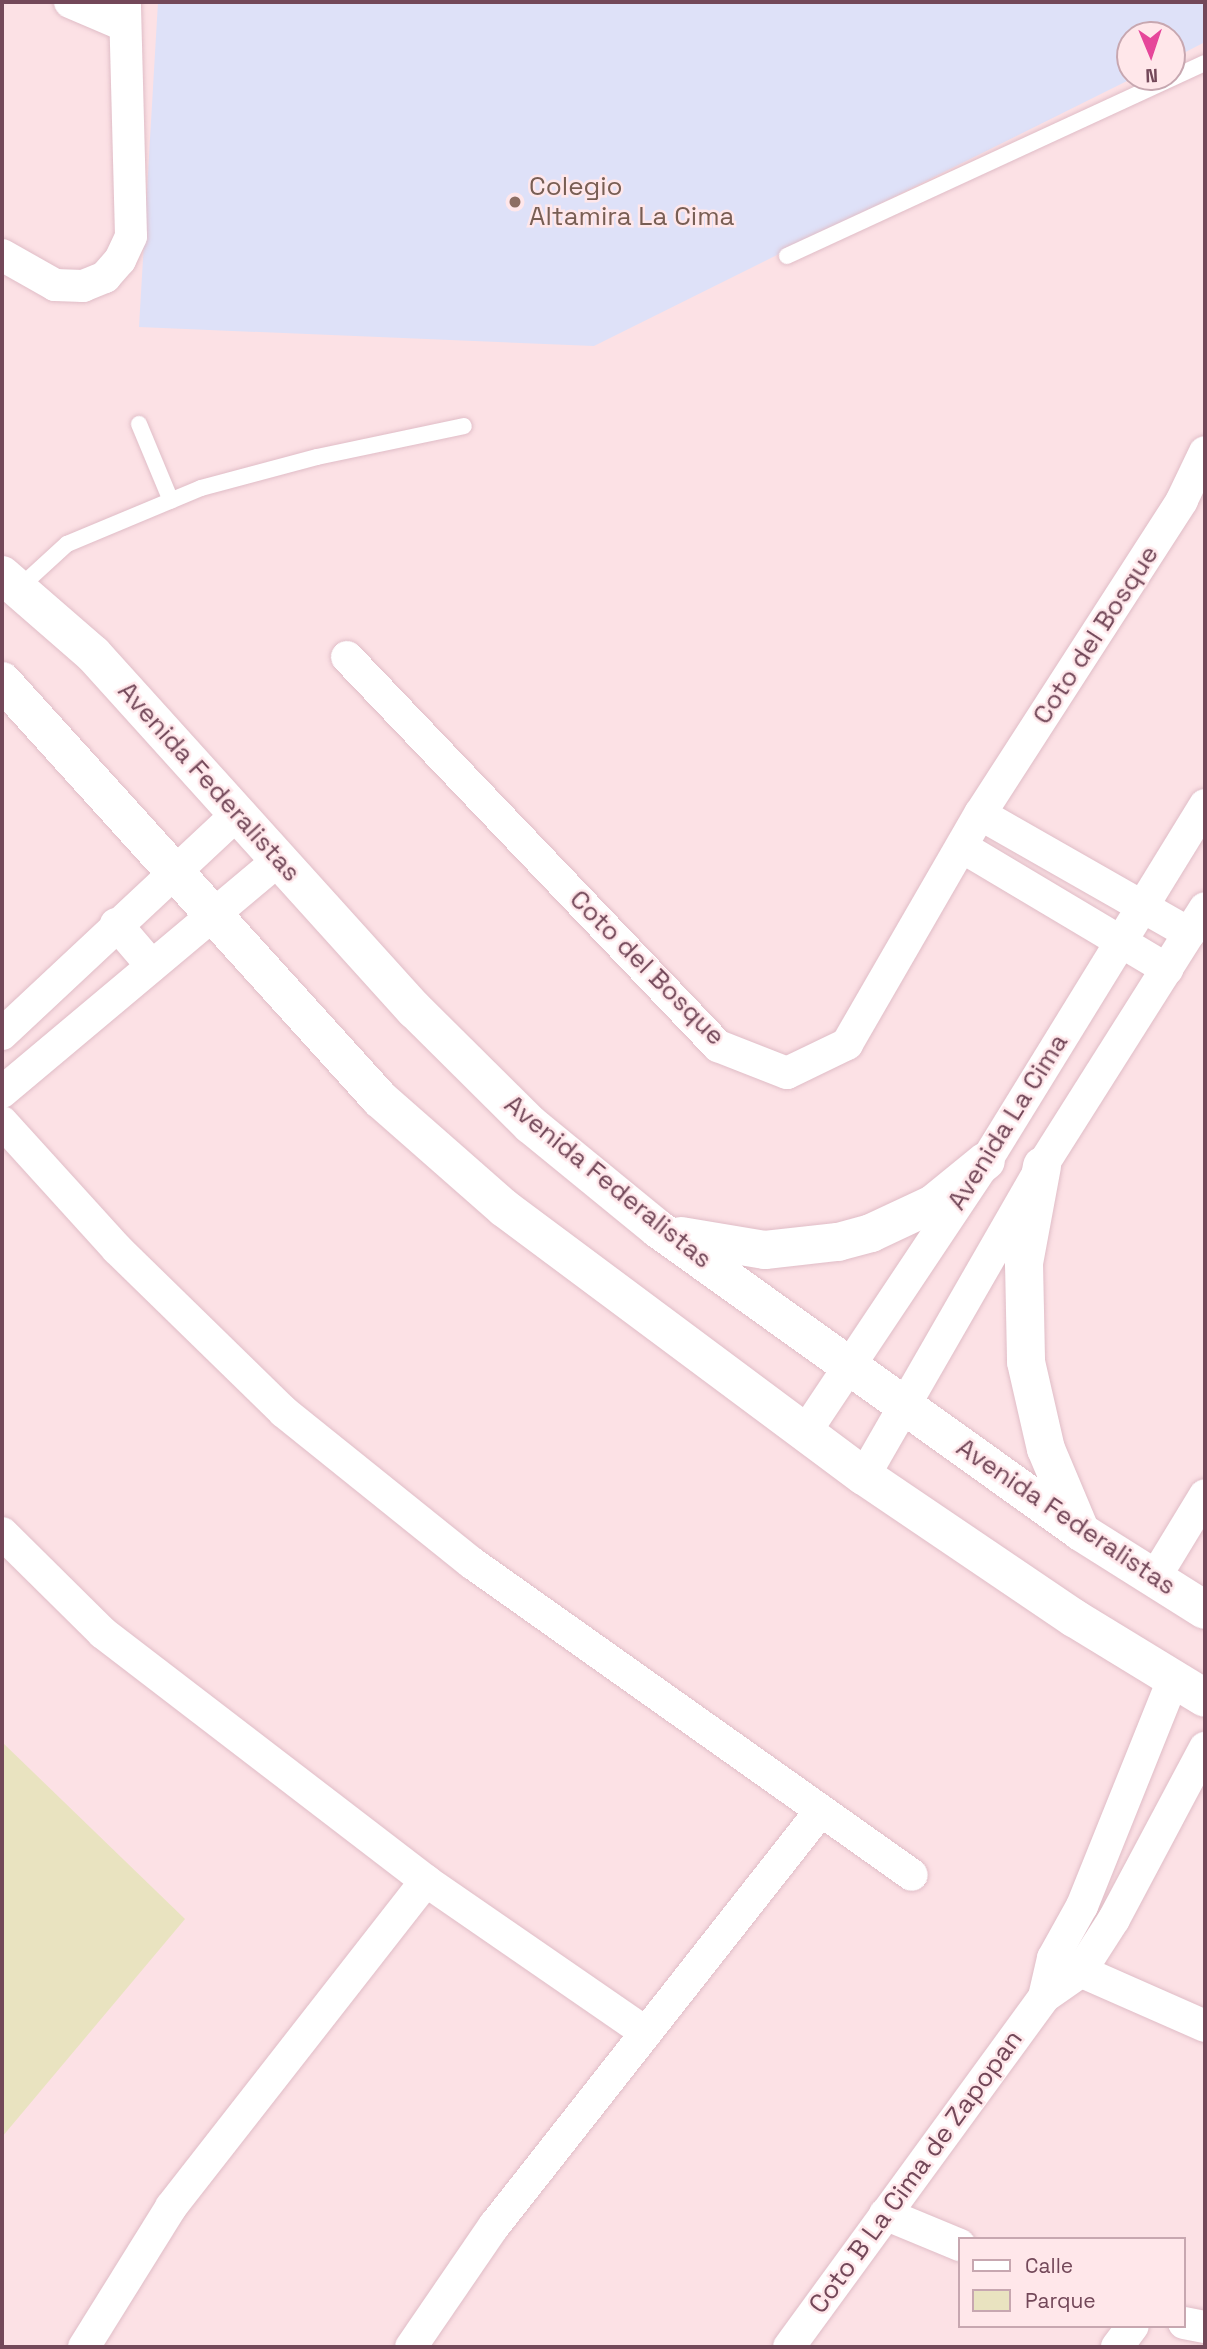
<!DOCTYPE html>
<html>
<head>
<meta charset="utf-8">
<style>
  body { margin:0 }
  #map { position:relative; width:1207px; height:2349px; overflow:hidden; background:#fce1e5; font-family:"Space Grotesk",sans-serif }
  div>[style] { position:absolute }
  .education>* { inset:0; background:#dee1f8 }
  .green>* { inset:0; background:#e9e3c0 }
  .roads { filter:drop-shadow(0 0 2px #e0bdc7) drop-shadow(0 0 2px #e0bdc7) }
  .lane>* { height:16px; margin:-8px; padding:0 8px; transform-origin:8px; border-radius:8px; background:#fff }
  .street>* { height:32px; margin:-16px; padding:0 16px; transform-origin:16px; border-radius:16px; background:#fff }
  .secondary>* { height:38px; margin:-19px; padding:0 19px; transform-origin:19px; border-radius:19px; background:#fff }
  .dots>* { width:19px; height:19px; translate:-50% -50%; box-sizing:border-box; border:4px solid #ffe7ea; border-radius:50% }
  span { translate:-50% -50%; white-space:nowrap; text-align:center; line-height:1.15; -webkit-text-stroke:5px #ffe7ea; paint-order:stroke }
  .education-label { font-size:26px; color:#785e54 }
  .left { translate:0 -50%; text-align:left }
  .street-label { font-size:26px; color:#734859 }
  .frame { position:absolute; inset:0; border:4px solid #734859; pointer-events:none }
  .legend { position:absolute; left:958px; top:2237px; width:228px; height:91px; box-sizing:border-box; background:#ffe7ea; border:2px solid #c7a7b0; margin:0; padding:9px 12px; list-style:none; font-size:21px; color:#734859 }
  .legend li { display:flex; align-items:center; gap:14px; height:35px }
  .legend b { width:35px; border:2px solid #c7a7b0 }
  .north { position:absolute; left:1116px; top:21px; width:70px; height:70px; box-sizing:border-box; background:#ffe7ea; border:2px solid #c7a7b0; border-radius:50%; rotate:178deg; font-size:19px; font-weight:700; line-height:28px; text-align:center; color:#734859 }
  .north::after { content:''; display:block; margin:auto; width:24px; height:32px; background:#e6469a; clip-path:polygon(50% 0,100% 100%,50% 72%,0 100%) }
</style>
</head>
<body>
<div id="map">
  <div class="education">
    <div style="clip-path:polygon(158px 2px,1205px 2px,1205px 42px,1172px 59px,1172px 35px,1130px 35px,1130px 77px,1135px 77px,594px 346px,139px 327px)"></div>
  </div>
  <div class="green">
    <div style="clip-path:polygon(2px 1742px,185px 1919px,2px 2137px)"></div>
  </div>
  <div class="roads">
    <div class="lane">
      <div style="left:787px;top:256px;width:460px;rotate:-24.8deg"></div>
      <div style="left:139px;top:424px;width:83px;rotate:67.4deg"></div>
      <div style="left:20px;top:587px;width:64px;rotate:-42.5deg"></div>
      <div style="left:67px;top:544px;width:145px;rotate:-22.7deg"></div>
      <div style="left:201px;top:488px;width:120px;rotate:-15deg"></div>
      <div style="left:317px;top:457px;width:150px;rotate:-11.9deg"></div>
    </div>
    <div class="street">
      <div style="left:70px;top:2px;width:59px;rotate:23.1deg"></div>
      <div style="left:2px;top:255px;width:61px;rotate:29.5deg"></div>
      <div style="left:55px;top:285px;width:28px;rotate:2deg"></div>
      <div style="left:83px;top:286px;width:24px;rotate:-22deg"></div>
      <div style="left:105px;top:277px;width:23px;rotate:-49deg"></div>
      <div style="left:120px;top:260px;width:26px;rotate:-65deg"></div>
      <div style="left:131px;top:236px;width:234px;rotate:-91.5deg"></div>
      <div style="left:347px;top:657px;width:538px;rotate:46.36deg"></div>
      <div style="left:718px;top:1046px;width:74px;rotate:21.4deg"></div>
      <div style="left:787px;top:1073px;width:67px;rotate:-25.8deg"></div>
      <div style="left:847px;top:1044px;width:266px;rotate:-60deg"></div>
      <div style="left:980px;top:814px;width:373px;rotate:-57.2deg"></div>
      <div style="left:1182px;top:500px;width:53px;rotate:-64.4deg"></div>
      <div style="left:980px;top:814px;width:241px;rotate:29.7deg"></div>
      <div style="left:962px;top:847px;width:239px;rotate:30.8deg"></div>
      <div style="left:116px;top:924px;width:55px;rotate:49.4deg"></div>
      <div style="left:2px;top:1034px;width:322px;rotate:-43.1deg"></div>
      <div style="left:2px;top:1092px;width:363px;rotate:-40deg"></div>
      <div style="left:2px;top:1122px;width:171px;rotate:47.8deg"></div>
      <div style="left:117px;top:1249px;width:233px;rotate:44.3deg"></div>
      <div style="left:284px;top:1412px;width:241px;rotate:38.8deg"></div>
      <div style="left:472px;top:1563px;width:539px;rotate:35.34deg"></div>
      <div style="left:804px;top:1434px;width:328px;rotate:-56.3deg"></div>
      <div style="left:986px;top:1161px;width:418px;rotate:-58.4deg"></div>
      <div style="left:864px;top:1476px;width:357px;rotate:-60.1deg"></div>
      <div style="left:1042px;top:1166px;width:305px;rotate:-57.7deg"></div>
      <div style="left:2px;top:1533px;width:142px;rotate:44.7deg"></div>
      <div style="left:103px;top:1633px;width:407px;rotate:37.5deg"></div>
      <div style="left:426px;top:1881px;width:267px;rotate:34.6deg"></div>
      <div style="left:1154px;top:1579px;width:98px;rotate:-58.7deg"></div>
      <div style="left:1062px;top:1963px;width:156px;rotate:23.8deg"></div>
      <div style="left:1044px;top:1997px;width:40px;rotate:-77deg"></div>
      <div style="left:1053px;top:1958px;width:60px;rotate:-60.9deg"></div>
      <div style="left:1082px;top:1906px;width:241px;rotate:-68.1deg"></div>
      <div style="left:885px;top:2214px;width:81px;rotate:22.5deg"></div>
      <div style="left:1184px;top:2323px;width:21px;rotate:11deg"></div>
      <div style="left:84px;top:2347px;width:165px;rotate:-58.1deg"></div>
      <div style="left:171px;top:2207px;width:414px;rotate:-52deg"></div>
      <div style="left:411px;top:2347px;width:147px;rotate:-55.6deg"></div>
      <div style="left:494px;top:2226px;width:526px;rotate:-51.8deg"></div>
      <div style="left:789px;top:2347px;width:433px;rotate:-53.9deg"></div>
      <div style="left:1044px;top:1997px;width:44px;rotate:-34.8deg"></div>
      <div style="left:1080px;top:1972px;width:63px;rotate:-57.3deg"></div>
      <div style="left:1114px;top:1919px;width:194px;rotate:-62deg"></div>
      <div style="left:1117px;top:2347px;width:26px;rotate:-53deg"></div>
    </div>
    <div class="secondary">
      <div style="left:2px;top:575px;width:121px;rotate:41deg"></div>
      <div style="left:93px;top:654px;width:480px;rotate:47.9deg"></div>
      <div style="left:415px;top:1010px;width:163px;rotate:44.8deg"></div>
      <div style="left:531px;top:1125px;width:164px;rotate:39.3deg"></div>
      <div style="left:658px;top:1229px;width:520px;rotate:35.61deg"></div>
      <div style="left:1081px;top:1532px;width:146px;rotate:32.2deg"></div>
      <div style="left:2px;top:681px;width:564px;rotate:47.88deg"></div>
      <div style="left:380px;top:1099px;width:165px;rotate:41.3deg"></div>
      <div style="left:504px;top:1208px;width:449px;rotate:36.7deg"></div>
      <div style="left:864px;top:1476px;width:254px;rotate:34.1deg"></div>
      <div style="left:1074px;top:1618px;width:153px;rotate:31.4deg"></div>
      <div style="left:1042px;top:1166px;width:99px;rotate:100.5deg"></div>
      <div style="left:1024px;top:1263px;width:99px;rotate:88.8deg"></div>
      <div style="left:1026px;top:1362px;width:89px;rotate:77.1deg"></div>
      <div style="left:1046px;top:1449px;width:88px;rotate:67.2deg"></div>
      <div style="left:681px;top:1236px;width:85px;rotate:9.5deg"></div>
      <div style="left:765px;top:1250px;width:73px;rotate:-6.3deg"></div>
      <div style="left:838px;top:1242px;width:34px;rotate:-15deg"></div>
      <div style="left:871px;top:1233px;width:68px;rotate:-25.1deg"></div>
      <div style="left:933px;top:1204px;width:68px;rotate:-39.1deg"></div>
    </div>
  </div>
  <div class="dots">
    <div style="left:515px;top:202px;background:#8d6e63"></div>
  </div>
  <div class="education-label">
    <span class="left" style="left:529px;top:202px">Colegio<br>Altamira La Cima</span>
  </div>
  <div class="street-label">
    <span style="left:1096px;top:635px;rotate:-57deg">Coto del Bosque</span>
    <span style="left:209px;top:782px;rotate:48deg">Avenida Federalistas</span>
    <span style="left:647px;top:968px;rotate:45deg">Coto del Bosque</span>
    <span style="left:1008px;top:1122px;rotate:-58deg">Avenida La Cima</span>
    <span style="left:608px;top:1182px;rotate:39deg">Avenida Federalistas</span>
    <span style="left:1066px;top:1517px;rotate:34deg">Avenida Federalistas</span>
    <span style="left:916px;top:2172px;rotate:-54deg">Coto B La Cima de Zapopan</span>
  </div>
  <div class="frame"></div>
  <ul class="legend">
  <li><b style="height:9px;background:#fff"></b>Calle</li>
  <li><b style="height:19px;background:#e9e3c0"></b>Parque</li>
  </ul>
  <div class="north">N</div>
</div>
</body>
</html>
